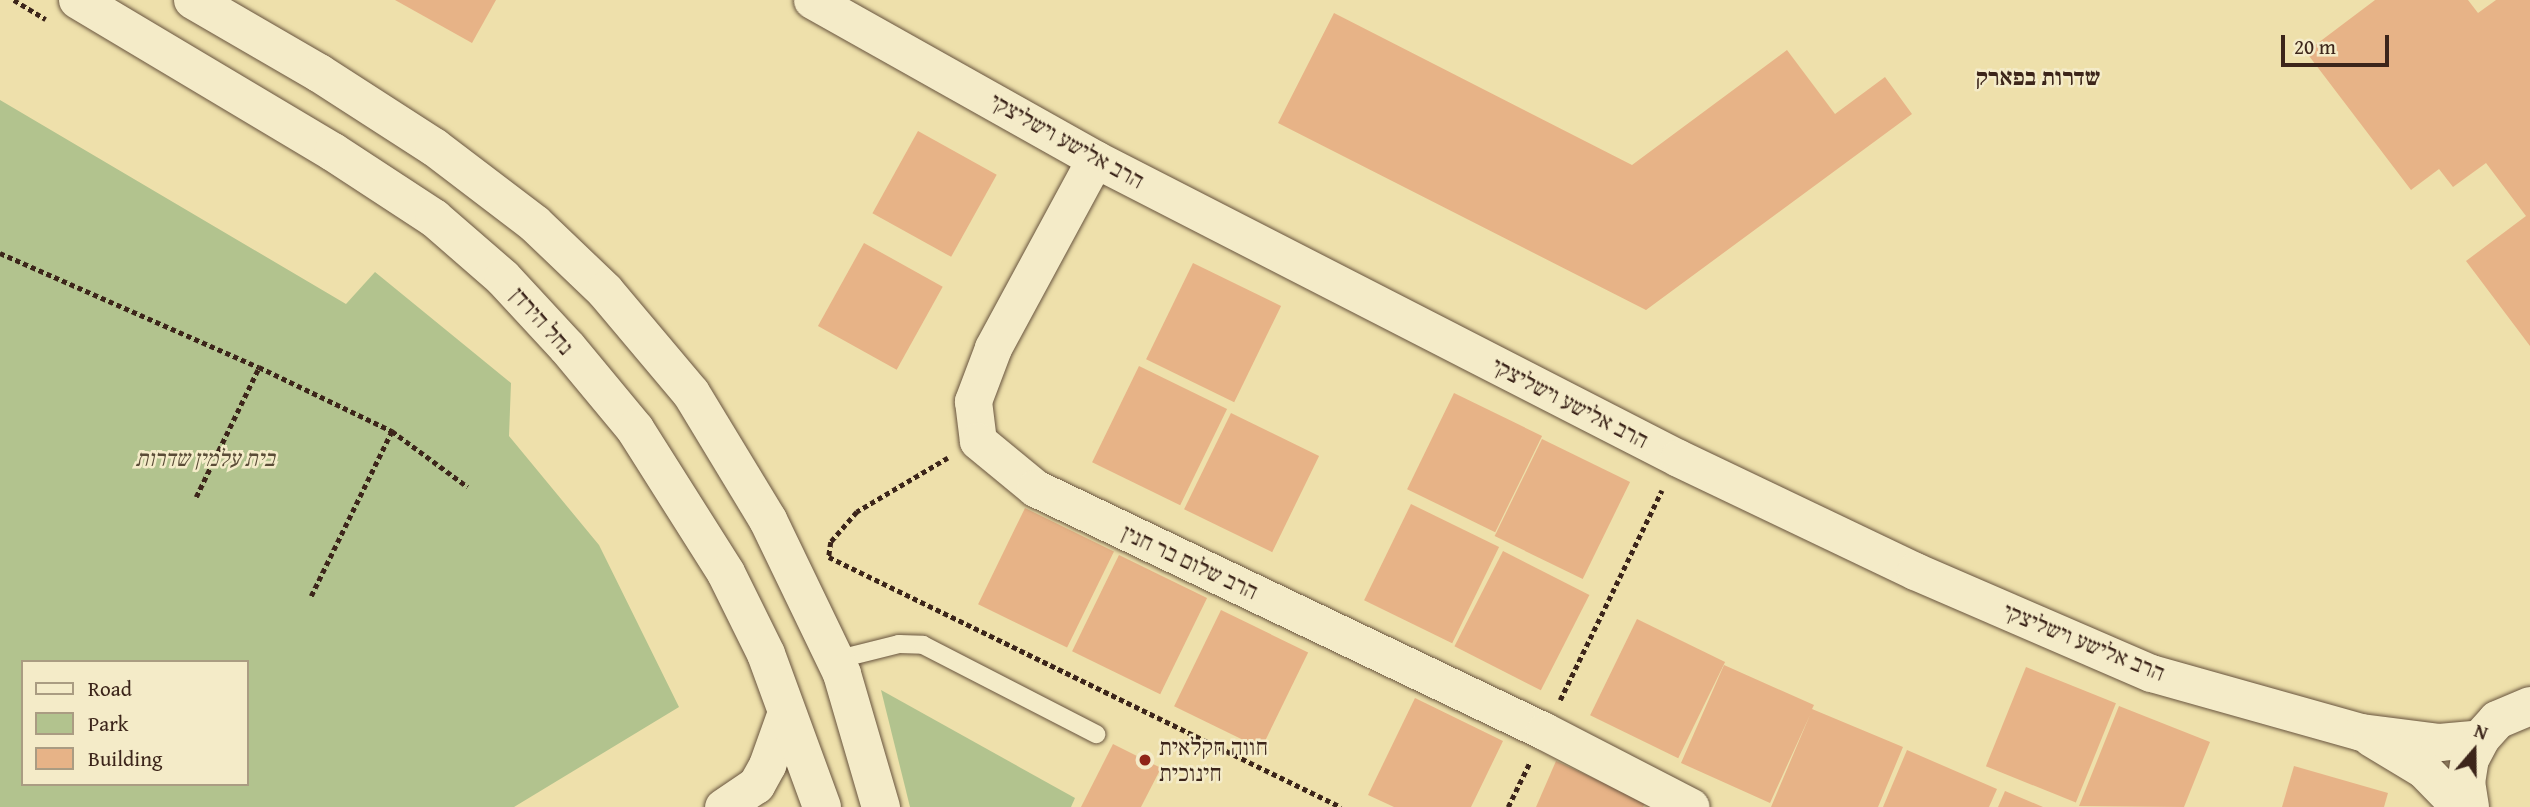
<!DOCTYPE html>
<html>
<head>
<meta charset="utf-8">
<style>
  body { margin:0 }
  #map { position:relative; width:2530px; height:807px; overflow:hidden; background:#eee0ab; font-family:"Gentium Book Plus","Frank Ruhl Libre",serif }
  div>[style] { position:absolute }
  .green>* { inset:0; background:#b2c38e }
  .building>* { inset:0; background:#e7b387; transform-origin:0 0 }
  .path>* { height:4.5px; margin-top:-2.25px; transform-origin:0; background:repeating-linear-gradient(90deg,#3c251a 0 5px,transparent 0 8.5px) }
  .roads { filter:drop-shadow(0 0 2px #68543e) drop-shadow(0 0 2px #68543e) }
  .lane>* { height:18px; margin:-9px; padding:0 9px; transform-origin:9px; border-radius:9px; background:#f4ebc8 }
  .street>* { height:37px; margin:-18.5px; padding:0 18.5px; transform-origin:18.5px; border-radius:18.5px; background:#f4ebc8 }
  .secondary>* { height:38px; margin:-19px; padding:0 19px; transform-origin:19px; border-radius:19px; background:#f4ebc8 }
  .dots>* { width:19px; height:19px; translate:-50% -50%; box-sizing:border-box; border:4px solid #f4ebc8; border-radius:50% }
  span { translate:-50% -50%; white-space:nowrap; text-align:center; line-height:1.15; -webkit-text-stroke:5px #f4ebc8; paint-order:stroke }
  .street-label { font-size:23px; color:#3c251a }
  .park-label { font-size:23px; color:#5a4c37; font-style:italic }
  .poi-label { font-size:23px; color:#3c251a }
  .left { translate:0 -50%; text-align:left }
  .neighbourhood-label { font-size:24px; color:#3c251a; font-weight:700 }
  .legend { position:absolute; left:21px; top:660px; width:228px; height:126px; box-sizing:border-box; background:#f4ebc8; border:2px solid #aa9c82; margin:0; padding:9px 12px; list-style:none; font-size:21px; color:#3c251a }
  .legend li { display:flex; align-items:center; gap:14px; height:35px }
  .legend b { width:35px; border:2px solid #aa9c82 }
  .north { position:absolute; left:2439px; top:716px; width:70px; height:70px; -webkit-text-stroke:5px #f4ebc8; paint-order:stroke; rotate:20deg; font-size:19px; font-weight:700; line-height:28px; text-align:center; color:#3c251a }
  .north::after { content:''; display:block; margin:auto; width:24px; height:32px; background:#3c251a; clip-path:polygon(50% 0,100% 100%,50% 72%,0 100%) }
  .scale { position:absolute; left:2281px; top:35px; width:108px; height:32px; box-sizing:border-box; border:4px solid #3c251a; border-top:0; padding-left:9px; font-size:21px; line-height:24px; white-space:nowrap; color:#3c251a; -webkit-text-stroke:5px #f4ebc8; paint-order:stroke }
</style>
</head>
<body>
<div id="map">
  <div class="green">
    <div style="clip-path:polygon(evenodd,0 100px,346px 304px,375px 272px,511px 383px,509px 436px,599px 545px,679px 707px,514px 807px,0 807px,0 100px,23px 662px,247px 662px,247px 784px,23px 784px,23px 662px)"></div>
    <div style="clip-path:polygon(881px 690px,1075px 798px,1071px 807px,910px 807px)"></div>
  </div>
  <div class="building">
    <div style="clip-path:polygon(395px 0,496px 0,472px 43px)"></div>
    <div style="clip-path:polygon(2375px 0,2468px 0,2478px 13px,2496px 0,2530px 0,2530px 346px,2466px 261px,2526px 216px,2486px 163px,2453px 187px,2439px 169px,2411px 190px,2306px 52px)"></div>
    <div style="clip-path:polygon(1334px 13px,1632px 165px,1787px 50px,1835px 114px,1885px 77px,1912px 114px,1646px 310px,1278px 123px)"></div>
    <div style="left:918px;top:131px;width:90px;height:94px;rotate:29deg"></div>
    <div style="left:864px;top:243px;width:90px;height:95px;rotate:29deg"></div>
    <div style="left:1193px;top:263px;width:98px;height:107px;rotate:26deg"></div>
    <div style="left:1139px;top:366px;width:98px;height:107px;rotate:26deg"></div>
    <div style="left:1454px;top:393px;width:98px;height:107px;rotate:26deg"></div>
    <div style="left:1231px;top:413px;width:98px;height:107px;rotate:26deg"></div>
    <div style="left:1542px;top:439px;width:98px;height:108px;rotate:26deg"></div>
    <div style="left:1411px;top:504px;width:98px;height:107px;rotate:26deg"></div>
    <div style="left:1025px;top:508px;width:99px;height:107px;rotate:26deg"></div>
    <div style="left:1503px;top:551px;width:97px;height:107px;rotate:27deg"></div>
    <div style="left:1119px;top:555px;width:98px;height:107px;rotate:26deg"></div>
    <div style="left:1221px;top:610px;width:97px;height:107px;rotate:26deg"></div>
    <div style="left:1637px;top:619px;width:98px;height:107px;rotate:26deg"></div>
    <div style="clip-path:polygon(1724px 665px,1814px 705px,1812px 709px,1903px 747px,1878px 807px,1771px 807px,1810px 715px,1770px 803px,1681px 763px)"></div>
    <div style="left:2026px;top:667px;width:97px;height:107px;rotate:22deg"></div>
    <div style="clip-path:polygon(1415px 698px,1503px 741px,1471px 807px,1394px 807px,1368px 795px)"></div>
    <div style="clip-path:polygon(2119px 706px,2210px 742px,2184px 807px,2079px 806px)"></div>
    <div style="clip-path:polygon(1113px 744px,1161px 768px,1141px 807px,1081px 807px)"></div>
    <div style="clip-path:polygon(1907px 750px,1997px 789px,1989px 807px,1883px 807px)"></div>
    <div style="clip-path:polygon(1556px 761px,1646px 802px,1643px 807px,1536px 807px)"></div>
    <div style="clip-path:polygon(2294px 766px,2388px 793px,2384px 807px,2282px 807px)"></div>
    <div style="clip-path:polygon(2005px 791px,2043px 807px,1998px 807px)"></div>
  </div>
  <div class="path">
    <div style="left:14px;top:0;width:37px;rotate:31deg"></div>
    <div style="left:0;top:253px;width:283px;rotate:23.8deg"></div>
    <div style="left:259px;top:367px;width:148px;rotate:25.7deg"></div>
    <div style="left:392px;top:431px;width:94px;rotate:36.4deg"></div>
    <div style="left:948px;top:458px;width:106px;rotate:149.3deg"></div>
    <div style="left:857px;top:512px;width:40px;rotate:131deg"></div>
    <div style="left:831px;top:542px;width:15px;rotate:98deg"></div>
    <div style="left:829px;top:557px;width:570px;rotate:26.03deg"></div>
    <div style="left:196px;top:497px;width:144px;rotate:-64.1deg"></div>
    <div style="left:311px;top:596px;width:184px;rotate:-63.9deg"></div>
    <div style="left:1560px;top:700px;width:233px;rotate:-64.1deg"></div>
    <div style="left:1508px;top:807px;width:48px;rotate:-64deg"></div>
  </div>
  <div class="roads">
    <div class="lane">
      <div style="left:835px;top:660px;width:66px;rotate:-14deg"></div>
      <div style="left:899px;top:644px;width:24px;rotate:2deg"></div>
      <div style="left:923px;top:645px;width:195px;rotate:27.2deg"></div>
    </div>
    <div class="street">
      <div style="left:812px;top:0;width:325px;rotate:29.3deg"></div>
      <div style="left:1095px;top:159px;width:655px;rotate:27.15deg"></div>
      <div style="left:1678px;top:458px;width:263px;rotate:25.5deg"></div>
      <div style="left:1915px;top:571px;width:257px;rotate:23.4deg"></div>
      <div style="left:2151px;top:673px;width:218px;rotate:15.7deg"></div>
      <div style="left:2361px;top:732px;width:79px;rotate:7.3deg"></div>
      <div style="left:2439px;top:742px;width:42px;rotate:-5.4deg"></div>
      <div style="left:1095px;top:159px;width:215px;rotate:118.4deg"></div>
      <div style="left:993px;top:348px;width:57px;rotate:110.7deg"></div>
      <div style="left:973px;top:401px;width:40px;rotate:82.9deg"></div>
      <div style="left:978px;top:441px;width:74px;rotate:39.5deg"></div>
      <div style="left:1035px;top:488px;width:564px;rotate:25.52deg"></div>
      <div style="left:1544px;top:731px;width:165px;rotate:27.3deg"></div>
      <div style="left:2371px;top:738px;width:62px;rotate:31.1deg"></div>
      <div style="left:2424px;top:770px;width:52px;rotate:45.8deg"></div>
      <div style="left:723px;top:807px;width:40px;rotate:-34deg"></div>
      <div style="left:756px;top:785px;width:23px;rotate:-61deg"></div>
      <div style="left:767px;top:765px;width:56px;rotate:-70.3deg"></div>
    </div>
    <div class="secondary">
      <div style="left:78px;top:0;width:297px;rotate:30.8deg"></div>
      <div style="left:333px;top:152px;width:121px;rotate:33.2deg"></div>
      <div style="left:434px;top:218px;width:91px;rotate:41deg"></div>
      <div style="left:503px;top:278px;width:94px;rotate:47.2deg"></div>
      <div style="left:567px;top:347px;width:107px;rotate:50.3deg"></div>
      <div style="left:635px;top:429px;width:170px;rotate:57.7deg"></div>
      <div style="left:726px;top:573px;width:90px;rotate:63.7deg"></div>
      <div style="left:766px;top:654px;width:163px;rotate:69.9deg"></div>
      <div style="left:193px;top:0;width:146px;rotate:30.1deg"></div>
      <div style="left:319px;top:73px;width:137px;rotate:32.8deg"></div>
      <div style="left:434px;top:147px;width:127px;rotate:37.3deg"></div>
      <div style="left:535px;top:224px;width:97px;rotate:43.7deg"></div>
      <div style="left:605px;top:291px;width:133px;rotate:49.9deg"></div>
      <div style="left:691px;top:393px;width:149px;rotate:58.8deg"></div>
      <div style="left:768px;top:520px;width:171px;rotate:64.3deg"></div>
      <div style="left:842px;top:674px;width:139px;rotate:73.7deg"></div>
      <div style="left:2470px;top:807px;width:24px;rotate:-99deg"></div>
      <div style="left:2466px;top:783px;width:24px;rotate:-81deg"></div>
      <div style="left:2470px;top:759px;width:24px;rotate:-62deg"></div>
      <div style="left:2481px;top:738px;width:24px;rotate:-48deg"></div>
      <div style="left:2497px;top:720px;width:36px;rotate:-23deg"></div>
    </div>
  </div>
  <div class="dots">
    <div style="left:1145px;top:760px;background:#8f2418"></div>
  </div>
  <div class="street-label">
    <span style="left:1067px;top:141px;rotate:29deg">הרב אלישע וישליצקי</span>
    <span style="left:542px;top:321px;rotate:48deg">נחל הירדן</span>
    <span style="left:1570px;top:403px;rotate:27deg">הרב אלישע וישליצקי</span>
    <span style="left:1190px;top:562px;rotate:25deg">הרב שלום בר חנין</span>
    <span style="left:2084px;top:642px;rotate:22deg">הרב אלישע וישליצקי</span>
  </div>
  <div class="park-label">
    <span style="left:205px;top:458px">בית עלמין שדרות</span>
  </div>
  <div class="poi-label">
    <span class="left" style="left:1159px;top:760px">חווה חקלאית<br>חינוכית</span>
  </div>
  <div class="neighbourhood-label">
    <span style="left:2038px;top:77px">שדרות בפארק</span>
  </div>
  <ul class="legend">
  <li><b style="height:9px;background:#f4ebc8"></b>Road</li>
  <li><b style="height:19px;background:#b2c38e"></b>Park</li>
  <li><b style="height:19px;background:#e7b387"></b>Building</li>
  </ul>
  <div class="north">N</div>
  <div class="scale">20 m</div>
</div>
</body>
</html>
